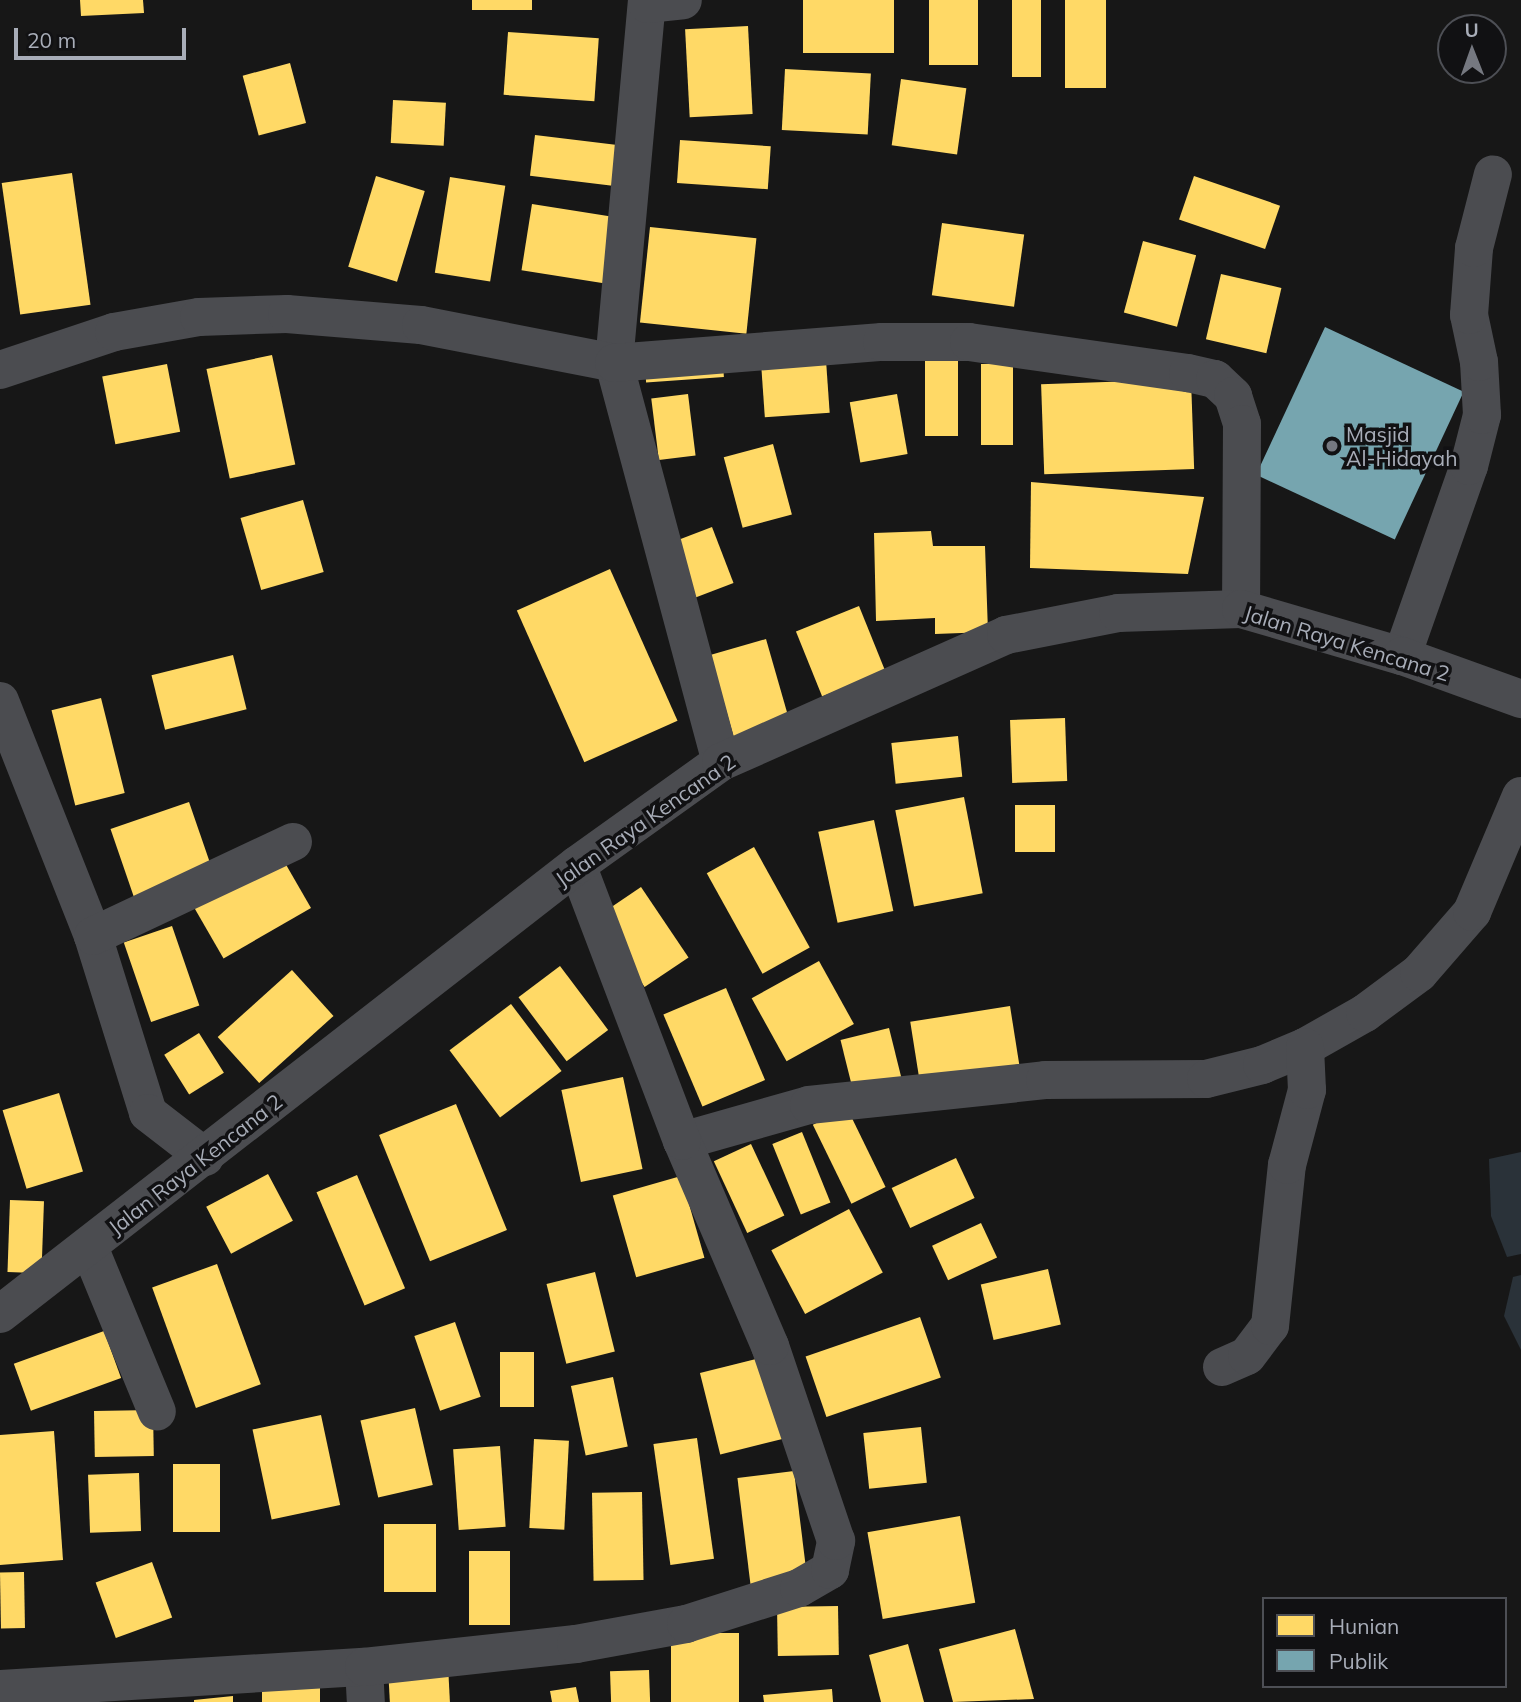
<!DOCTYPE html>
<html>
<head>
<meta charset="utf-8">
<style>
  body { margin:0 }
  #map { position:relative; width:1521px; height:1702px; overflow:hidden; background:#171717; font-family:Mulish,sans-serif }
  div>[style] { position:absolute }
  .water>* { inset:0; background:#2a3239 }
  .homes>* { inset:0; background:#ffd966; transform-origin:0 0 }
  .public>* { inset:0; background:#76a5af; transform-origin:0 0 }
  .minor>* { height:38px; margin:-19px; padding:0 19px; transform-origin:19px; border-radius:19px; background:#4b4c50 }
  .tertiary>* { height:38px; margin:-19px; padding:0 19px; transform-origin:19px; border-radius:19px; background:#4b4c50 }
  .dots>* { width:19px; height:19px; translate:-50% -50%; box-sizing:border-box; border:4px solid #111113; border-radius:50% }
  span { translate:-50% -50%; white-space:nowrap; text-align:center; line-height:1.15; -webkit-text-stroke:7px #111113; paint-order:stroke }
  .poi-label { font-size:21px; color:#a8adb8 }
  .left { translate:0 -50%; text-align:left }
  .street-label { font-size:21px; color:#a8adb8 }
  .legend { position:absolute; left:1262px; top:1597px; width:245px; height:91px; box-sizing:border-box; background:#111113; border:2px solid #4d4f55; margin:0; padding:9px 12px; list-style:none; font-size:21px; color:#a8adb8 }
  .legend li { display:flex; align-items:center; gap:14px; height:35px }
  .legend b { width:35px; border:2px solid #4d4f55 }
  .north { position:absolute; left:1437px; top:14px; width:70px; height:70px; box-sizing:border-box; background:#111113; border:2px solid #4d4f55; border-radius:50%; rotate:359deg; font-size:19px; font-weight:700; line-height:28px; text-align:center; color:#a8adb8 }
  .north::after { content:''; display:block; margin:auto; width:24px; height:32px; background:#757880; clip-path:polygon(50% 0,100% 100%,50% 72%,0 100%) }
  .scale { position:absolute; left:14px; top:28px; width:172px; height:32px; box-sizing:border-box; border:4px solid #a8adb8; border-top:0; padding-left:9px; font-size:21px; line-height:24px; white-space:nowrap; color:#a8adb8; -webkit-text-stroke:5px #111113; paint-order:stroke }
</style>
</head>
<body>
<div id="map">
  <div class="water">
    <div style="clip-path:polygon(1521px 1152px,1521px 1254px,1507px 1257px,1491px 1216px,1489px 1159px)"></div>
    <div style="clip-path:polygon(1521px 1275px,1521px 1350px,1504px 1316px,1513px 1277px)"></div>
  </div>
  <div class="homes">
    <div style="clip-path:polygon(80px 0,143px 0,144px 13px,81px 16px)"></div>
    <div style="left:472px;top:0;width:60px;height:10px"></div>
    <div style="left:803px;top:0;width:91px;height:53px"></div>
    <div style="left:929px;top:0;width:49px;height:65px"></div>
    <div style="left:1012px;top:0;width:29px;height:77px"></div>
    <div style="left:1065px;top:0;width:41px;height:88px"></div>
    <div style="left:748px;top:26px;width:88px;height:63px;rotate:87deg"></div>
    <div style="left:508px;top:32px;width:91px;height:63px;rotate:4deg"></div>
    <div style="left:290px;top:63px;width:62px;height:49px;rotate:75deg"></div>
    <div style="left:785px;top:69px;width:86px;height:61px;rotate:3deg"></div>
    <div style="left:901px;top:79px;width:66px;height:67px;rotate:8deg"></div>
    <div style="left:393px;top:100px;width:53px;height:43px;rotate:3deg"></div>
    <div style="left:535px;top:135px;width:83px;height:41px;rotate:7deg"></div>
    <div style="left:680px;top:140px;width:91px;height:43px;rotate:4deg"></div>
    <div style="left:72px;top:173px;width:133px;height:71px;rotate:82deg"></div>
    <div style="left:376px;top:176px;width:51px;height:95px;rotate:17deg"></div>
    <div style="left:1194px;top:176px;width:91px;height:46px;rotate:19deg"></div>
    <div style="left:450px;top:177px;width:56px;height:97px;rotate:9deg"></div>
    <div style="left:532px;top:204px;width:88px;height:67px;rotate:9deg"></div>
    <div style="left:942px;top:223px;width:83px;height:73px;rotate:8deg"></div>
    <div style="left:650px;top:227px;width:107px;height:96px;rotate:6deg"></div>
    <div style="left:1143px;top:241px;width:55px;height:74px;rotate:15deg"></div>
    <div style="left:1221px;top:274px;width:62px;height:67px;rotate:13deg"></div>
    <div style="left:825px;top:346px;width:67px;height:65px;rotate:86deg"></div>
    <div style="left:272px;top:355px;width:112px;height:67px;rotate:78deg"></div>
    <div style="left:925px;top:359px;width:33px;height:77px"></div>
    <div style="left:167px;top:364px;width:69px;height:66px;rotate:79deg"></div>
    <div style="left:723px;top:364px;width:13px;height:78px;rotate:86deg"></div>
    <div style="left:1013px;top:364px;width:81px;height:32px;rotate:90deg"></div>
    <div style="left:1191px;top:379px;width:90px;height:150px;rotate:88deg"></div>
    <div style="left:688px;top:394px;width:62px;height:37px;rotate:83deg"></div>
    <div style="left:897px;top:394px;width:61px;height:48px;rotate:80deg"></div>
    <div style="left:773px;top:444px;width:73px;height:51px;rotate:75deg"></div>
    <div style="clip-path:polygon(1031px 482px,1204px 497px,1188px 574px,1030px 568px)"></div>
    <div style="left:303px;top:500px;width:75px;height:65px;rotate:74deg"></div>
    <div style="left:712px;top:527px;width:60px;height:49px;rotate:69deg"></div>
    <div style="clip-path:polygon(931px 531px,933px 546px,985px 546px,988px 632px,935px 634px,935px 618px,876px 621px,874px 533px)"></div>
    <div style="left:610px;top:569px;width:166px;height:102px;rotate:66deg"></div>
    <div style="left:859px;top:606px;width:70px;height:68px;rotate:68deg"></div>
    <div style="left:766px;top:639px;width:90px;height:58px;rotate:74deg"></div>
    <div style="left:233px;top:655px;width:56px;height:84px;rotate:76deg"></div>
    <div style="left:101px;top:698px;width:98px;height:51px;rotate:76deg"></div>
    <div style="left:1065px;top:718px;width:63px;height:55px;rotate:88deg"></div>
    <div style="left:958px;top:736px;width:41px;height:67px;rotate:84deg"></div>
    <div style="left:964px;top:797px;width:98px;height:70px;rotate:79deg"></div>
    <div style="left:189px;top:802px;width:76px;height:83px;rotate:71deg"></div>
    <div style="left:1015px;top:805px;width:40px;height:47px"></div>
    <div style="left:874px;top:820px;width:93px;height:57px;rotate:78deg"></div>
    <div style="left:754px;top:847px;width:115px;height:54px;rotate:61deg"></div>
    <div style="left:281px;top:856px;width:60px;height:101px;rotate:60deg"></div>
    <div style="left:641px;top:887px;width:85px;height:53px;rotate:56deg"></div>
    <div style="left:172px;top:926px;width:84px;height:51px;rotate:71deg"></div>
    <div style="left:819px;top:961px;width:72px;height:77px;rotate:61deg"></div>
    <div style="left:560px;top:966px;width:80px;height:52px;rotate:53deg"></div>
    <div style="left:292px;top:970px;width:62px;height:100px;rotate:48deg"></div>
    <div style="left:726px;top:988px;width:100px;height:68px;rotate:67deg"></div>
    <div style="left:511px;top:1004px;width:84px;height:77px;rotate:53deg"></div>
    <div style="left:1010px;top:1006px;width:59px;height:101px;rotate:81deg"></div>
    <div style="left:889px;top:1028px;width:54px;height:50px;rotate:76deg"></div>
    <div style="left:199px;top:1033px;width:47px;height:41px;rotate:58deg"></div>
    <div style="left:623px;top:1077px;width:94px;height:63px;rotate:78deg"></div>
    <div style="left:59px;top:1093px;width:82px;height:59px;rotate:73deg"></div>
    <div style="left:456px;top:1104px;width:136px;height:83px;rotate:68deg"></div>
    <div style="left:847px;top:1108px;width:88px;height:38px;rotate:64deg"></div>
    <div style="left:802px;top:1132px;width:76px;height:32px;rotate:68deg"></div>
    <div style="left:751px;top:1144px;width:79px;height:41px;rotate:65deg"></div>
    <div style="left:956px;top:1158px;width:44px;height:71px;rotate:65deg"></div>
    <div style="left:268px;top:1174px;width:53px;height:70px;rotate:62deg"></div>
    <div style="left:357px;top:1175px;width:123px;height:44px;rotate:67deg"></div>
    <div style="left:681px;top:1176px;width:85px;height:71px;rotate:74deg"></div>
    <div style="left:10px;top:1200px;width:34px;height:72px;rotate:2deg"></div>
    <div style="left:849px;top:1209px;width:72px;height:88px;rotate:62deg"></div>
    <div style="left:981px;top:1223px;width:38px;height:54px;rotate:65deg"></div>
    <div style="left:217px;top:1264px;width:128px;height:69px;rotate:70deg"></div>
    <div style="left:1048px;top:1269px;width:57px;height:69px;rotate:77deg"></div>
    <div style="left:595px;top:1272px;width:82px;height:50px;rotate:76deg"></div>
    <div style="left:920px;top:1317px;width:64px;height:121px;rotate:71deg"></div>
    <div style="left:455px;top:1322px;width:79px;height:43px;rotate:71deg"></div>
    <div style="left:104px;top:1331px;width:50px;height:96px;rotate:70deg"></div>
    <div style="left:534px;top:1352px;width:55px;height:34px;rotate:90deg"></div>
    <div style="left:764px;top:1357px;width:84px;height:66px;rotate:76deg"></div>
    <div style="left:613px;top:1377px;width:71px;height:43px;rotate:78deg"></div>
    <div style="left:415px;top:1408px;width:79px;height:56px;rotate:77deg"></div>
    <div style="left:153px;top:1410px;width:46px;height:59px;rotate:89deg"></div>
    <div style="left:321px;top:1415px;width:92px;height:70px;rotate:78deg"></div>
    <div style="left:921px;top:1427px;width:56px;height:58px;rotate:84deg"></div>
    <div style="clip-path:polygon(54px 1431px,63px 1560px,0 1565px,0 1435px)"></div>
    <div style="left:697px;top:1438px;width:122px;height:44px;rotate:82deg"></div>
    <div style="left:534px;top:1439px;width:35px;height:89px;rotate:3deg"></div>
    <div style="left:500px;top:1446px;width:81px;height:47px;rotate:86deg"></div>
    <div style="left:220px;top:1464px;width:68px;height:47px;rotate:90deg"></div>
    <div style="left:794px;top:1471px;width:108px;height:57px;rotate:83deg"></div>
    <div style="left:139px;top:1473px;width:58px;height:51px;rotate:88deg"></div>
    <div style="left:642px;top:1492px;width:88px;height:50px;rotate:89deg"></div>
    <div style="left:960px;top:1516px;width:88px;height:94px;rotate:80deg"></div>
    <div style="left:384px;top:1524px;width:52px;height:68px"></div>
    <div style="left:469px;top:1551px;width:41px;height:74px"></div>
    <div style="left:152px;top:1562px;width:59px;height:60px;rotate:70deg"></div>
    <div style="left:24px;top:1572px;width:56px;height:24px;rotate:89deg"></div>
    <div style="left:838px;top:1606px;width:49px;height:61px;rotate:89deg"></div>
    <div style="clip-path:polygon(1015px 1629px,1034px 1699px,953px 1702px,939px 1649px)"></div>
    <div style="left:671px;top:1633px;width:68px;height:69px"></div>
    <div style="clip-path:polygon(908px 1644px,924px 1702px,881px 1702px,869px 1655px)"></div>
    <div style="left:448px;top:1665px;width:37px;height:60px;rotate:87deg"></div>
    <div style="left:649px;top:1670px;width:32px;height:39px;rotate:88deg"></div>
    <div style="left:320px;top:1683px;width:19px;height:58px;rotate:90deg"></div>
    <div style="clip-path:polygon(576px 1687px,579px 1702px,552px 1702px,550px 1691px)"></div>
    <div style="clip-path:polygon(832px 1689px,833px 1702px,764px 1702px,763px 1695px)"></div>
    <div style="clip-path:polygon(233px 1696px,233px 1702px,194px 1702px,194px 1700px)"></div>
  </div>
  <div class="public">
    <div style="left:1325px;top:327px;width:153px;height:163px;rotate:25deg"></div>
  </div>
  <div class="minor">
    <div style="left:647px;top:0;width:364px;rotate:95.2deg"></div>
    <div style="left:614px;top:363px;width:413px;rotate:75deg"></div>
    <div style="left:647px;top:4px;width:36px;rotate:-6deg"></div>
    <div style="left:0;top:370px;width:120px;rotate:-18.4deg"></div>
    <div style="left:114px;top:332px;width:86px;rotate:-10deg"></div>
    <div style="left:199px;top:317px;width:88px;rotate:-2deg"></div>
    <div style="left:287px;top:314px;width:134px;rotate:4.7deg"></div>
    <div style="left:421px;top:325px;width:197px;rotate:11.1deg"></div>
    <div style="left:614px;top:363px;width:269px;rotate:-4.5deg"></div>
    <div style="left:882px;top:342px;width:87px"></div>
    <div style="left:969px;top:342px;width:221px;rotate:8.1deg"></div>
    <div style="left:1188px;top:373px;width:28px;rotate:13deg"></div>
    <div style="left:1215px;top:379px;width:25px;rotate:43deg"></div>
    <div style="left:1233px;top:396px;width:29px;rotate:72deg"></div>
    <div style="left:1242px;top:424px;width:185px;rotate:90.3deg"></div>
    <div style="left:1402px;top:656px;width:201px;rotate:-70.6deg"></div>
    <div style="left:1469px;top:466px;width:53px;rotate:-75.7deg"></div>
    <div style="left:1482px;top:415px;width:53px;rotate:-93.2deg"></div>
    <div style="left:1479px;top:362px;width:48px;rotate:-102deg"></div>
    <div style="left:1469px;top:315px;width:67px;rotate:-85.7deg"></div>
    <div style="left:1474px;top:248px;width:76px;rotate:-75.6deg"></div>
    <div style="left:0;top:701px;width:253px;rotate:68.4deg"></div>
    <div style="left:93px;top:936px;width:185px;rotate:72.7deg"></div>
    <div style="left:148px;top:1113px;width:72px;rotate:37.7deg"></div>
    <div style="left:93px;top:936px;width:221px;rotate:-25.2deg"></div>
    <div style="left:682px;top:1141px;width:132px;rotate:-15.8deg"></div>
    <div style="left:809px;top:1105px;width:237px;rotate:-6deg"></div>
    <div style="left:1045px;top:1080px;width:161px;rotate:-0.4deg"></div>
    <div style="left:1206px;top:1079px;width:58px;rotate:-14deg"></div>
    <div style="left:1262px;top:1065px;width:47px;rotate:-22.7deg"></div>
    <div style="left:1305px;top:1047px;width:69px;rotate:-29.5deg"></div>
    <div style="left:1365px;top:1013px;width:67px;rotate:-36.5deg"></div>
    <div style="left:1419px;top:973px;width:81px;rotate:-49deg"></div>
    <div style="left:1472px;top:912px;width:126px;rotate:-67.1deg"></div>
    <div style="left:89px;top:1247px;width:178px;rotate:67.6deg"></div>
    <div style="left:1222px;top:1367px;width:27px;rotate:-24deg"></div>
    <div style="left:1247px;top:1356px;width:38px;rotate:-53deg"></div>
    <div style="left:1270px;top:1326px;width:162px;rotate:-84deg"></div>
    <div style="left:1287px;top:1165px;width:78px;rotate:-75.1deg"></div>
    <div style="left:1307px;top:1090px;width:43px;rotate:-92.7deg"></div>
    <div style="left:364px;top:1667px;width:35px;rotate:87deg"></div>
    <div style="left:0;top:1689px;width:365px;rotate:-3.5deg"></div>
    <div style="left:364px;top:1667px;width:213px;rotate:-6.2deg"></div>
    <div style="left:576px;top:1644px;width:112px;rotate:-10.3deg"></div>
    <div style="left:686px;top:1624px;width:119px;rotate:-17.7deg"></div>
    <div style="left:799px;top:1588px;width:36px;rotate:-30deg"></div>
    <div style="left:830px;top:1570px;width:30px;rotate:-78deg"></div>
    <div style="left:836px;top:1541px;width:206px;rotate:-108.7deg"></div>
    <div style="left:770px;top:1346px;width:223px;rotate:-113.2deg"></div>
    <div style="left:682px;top:1141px;width:295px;rotate:-110.8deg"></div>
  </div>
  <div class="tertiary">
    <div style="left:0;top:1314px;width:731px;rotate:-37.89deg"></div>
    <div style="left:577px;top:865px;width:177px;rotate:-35.6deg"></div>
    <div style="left:721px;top:762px;width:312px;rotate:-24deg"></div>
    <div style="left:1006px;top:635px;width:114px;rotate:-11.1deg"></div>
    <div style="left:1118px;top:613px;width:123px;rotate:-1.9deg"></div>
    <div style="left:1241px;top:609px;width:168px;rotate:16.3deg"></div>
    <div style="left:1402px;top:656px;width:127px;rotate:19.9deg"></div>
  </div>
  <div class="dots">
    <div style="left:1332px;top:446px;background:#757880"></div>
  </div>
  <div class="poi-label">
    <span class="left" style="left:1346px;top:446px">Masjid<br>Al-Hidayah</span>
  </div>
  <div class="street-label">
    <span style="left:1347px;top:643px;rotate:17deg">Jalan Raya Kencana 2</span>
    <span style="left:645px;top:820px;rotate:-35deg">Jalan Raya Kencana 2</span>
    <span style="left:195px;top:1164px;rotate:-38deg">Jalan Raya Kencana 2</span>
  </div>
  <ul class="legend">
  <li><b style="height:19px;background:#ffd966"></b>Hunian</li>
  <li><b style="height:19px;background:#76a5af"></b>Publik</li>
  </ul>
  <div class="north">U</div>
  <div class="scale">20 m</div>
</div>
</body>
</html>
